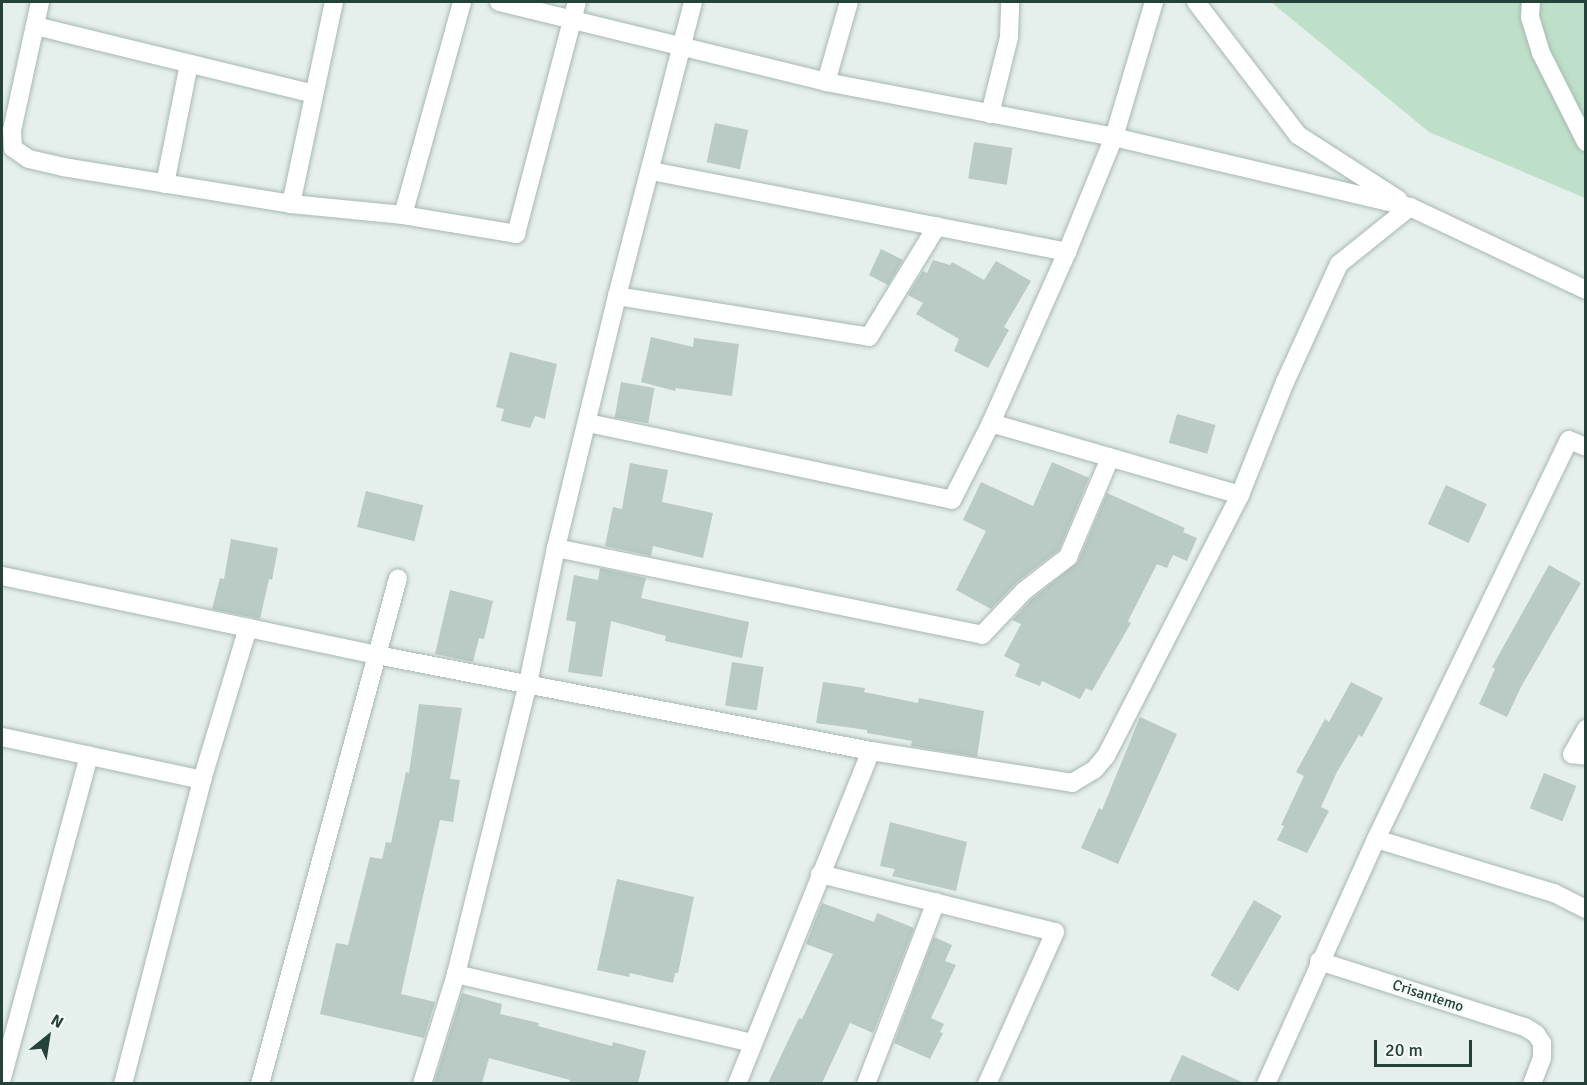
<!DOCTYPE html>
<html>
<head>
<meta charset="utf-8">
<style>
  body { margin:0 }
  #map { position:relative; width:1587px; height:1085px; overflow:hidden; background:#e5efeb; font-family:Signika,sans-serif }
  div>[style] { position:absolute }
  .green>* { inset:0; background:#bee0c8 }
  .building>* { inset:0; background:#bacac4; transform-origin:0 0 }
  .roads { filter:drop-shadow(0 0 2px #a7b8b2) drop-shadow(0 0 2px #a7b8b2) }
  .minor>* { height:18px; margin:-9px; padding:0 9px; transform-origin:9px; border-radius:9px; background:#fff }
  span { translate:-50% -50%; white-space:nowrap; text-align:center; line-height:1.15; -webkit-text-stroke:6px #f6fbf9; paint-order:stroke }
  .street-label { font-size:15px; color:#24423a }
  .frame { position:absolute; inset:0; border:3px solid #24423a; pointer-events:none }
  .north { position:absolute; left:18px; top:1007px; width:60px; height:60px; -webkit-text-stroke:4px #f6fbf9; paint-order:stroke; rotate:30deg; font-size:16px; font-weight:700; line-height:24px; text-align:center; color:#24423a }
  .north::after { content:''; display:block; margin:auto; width:21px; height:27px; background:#24423a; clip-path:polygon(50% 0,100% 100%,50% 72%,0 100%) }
  .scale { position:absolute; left:1374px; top:1040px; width:98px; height:27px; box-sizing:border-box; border:3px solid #24423a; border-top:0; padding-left:8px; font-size:18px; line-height:21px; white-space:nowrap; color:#24423a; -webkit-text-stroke:4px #f6fbf9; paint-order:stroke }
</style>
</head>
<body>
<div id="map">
  <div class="green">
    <div style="clip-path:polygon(1271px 2px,1585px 2px,1585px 198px,1429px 132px)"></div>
  </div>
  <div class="building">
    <div style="left:715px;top:123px;width:34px;height:40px;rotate:12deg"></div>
    <div style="left:974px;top:142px;width:39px;height:37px;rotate:9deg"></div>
    <div style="clip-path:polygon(881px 249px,903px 260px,888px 285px,869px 275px)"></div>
    <div style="clip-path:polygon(933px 260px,950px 265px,952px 262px,984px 280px,996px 261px,1031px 281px,1004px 327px,1009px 330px,988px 368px,954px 351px,959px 339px,916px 314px,923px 303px,908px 295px,923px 271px,927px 273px)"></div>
    <div style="clip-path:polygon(651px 337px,693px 347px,694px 338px,739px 344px,732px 396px,676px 388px,675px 391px,641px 382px)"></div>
    <div style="clip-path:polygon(510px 352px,557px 364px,545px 419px,535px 416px,530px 428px,501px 421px,504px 409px,496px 407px)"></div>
    <div style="left:621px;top:382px;width:34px;height:36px;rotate:10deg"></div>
    <div style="left:1177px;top:414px;width:40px;height:30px;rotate:16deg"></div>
    <div style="clip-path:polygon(1052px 462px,1089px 478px,1059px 550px,1017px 582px,991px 609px,956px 590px,986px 531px,963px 520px,981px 482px,1033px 506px)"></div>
    <div style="clip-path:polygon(630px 463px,668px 470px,662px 502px,713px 513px,703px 558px,653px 546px,651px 556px,605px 546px,613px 507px,622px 509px)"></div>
    <div style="left:1446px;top:485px;width:45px;height:43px;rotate:25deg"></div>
    <div style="left:366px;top:491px;width:59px;height:37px;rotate:14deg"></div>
    <div style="clip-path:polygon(1107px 493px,1185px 528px,1183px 532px,1197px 538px,1187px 561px,1173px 555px,1167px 568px,1157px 564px,1128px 621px,1131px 623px,1092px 691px,1086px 688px,1080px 699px,1042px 681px,1040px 686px,1015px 676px,1020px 664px,1004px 656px,1021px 624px,1012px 620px,1032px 599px,1078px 562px)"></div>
    <div style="clip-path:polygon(231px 539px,278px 548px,272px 580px,269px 579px,260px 619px,212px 609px,220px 578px,224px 579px)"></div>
    <div style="clip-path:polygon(1549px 565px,1581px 583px,1521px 687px,1507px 717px,1479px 704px,1495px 669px,1492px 667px)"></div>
    <div style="clip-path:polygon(600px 568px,646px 578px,641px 598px,749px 622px,742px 658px,665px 641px,666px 636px,611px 621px,602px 677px,568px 672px,576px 622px,566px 620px,574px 575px,598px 580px)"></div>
    <div style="clip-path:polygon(450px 590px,493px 601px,484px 639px,479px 638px,473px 662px,435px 654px)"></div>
    <div style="left:732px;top:662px;width:32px;height:44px;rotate:9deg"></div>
    <div style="clip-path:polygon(823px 682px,865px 688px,864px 692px,918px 703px,919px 698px,984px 711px,977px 757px,911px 746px,912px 741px,867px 733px,867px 730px,816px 723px)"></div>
    <div style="clip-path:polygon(1351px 682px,1383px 698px,1362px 737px,1359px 735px,1337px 772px,1321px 807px,1329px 811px,1307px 853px,1277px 840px,1284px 826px,1281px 825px,1304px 776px,1296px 772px,1325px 719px,1329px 722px)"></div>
    <div style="clip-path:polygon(419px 704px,462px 708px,450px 779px,460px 780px,453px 822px,440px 820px,401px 994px,435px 1002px,424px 1038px,320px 1014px,336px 943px,348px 945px,370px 857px,382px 859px,386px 842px,391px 843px,406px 772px,409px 773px)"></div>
    <div style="clip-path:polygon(1140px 717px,1177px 734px,1118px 864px,1081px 848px,1099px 808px,1102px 810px)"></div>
    <div style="left:1544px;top:773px;width:35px;height:38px;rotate:22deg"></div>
    <div style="clip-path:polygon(890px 822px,967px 842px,956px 891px,892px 876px,895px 869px,880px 866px)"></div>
    <div style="clip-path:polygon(617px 879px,694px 897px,678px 973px,675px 973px,673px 983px,630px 973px,629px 977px,597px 970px)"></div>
    <div style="left:1254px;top:900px;width:32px;height:87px;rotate:30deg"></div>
    <div style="clip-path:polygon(822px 903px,874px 922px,877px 913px,914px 928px,873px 1033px,850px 1023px,822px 1083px,768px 1083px,799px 1018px,802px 1019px,833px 954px,806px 944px)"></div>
    <div style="clip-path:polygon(934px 937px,952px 945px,945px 961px,956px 965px,931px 1018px,944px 1024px,940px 1032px,943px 1033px,930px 1059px,894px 1043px)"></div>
    <div style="clip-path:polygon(462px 993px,502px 1004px,500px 1014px,539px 1023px,538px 1026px,612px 1046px,613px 1042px,646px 1051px,638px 1083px,569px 1083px,570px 1080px,489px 1058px,482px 1083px,434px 1083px)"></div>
    <div style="clip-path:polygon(1182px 1055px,1244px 1083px,1169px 1083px)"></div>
  </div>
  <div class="roads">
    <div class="minor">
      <div style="left:40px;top:2px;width:131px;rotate:102.3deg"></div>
      <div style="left:12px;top:130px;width:18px;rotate:87deg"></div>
      <div style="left:13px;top:148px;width:19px;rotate:35deg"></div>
      <div style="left:29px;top:159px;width:35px;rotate:13deg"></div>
      <div style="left:63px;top:167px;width:231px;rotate:9.2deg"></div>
      <div style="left:291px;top:204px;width:113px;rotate:5.6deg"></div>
      <div style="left:403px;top:215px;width:115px;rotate:9.5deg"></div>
      <div style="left:516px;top:234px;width:240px;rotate:-75.3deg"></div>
      <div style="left:499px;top:2px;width:337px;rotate:13.7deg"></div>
      <div style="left:826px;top:82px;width:293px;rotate:10.8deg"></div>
      <div style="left:1114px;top:137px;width:304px;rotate:13.3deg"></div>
      <div style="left:1196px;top:2px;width:168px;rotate:52.5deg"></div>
      <div style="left:1298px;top:135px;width:120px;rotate:32.8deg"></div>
      <div style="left:1531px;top:2px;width:15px;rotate:94deg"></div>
      <div style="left:1530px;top:17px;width:38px;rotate:73deg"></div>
      <div style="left:1541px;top:53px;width:100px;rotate:63.2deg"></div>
      <div style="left:35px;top:26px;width:287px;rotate:13.7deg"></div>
      <div style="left:826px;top:82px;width:83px;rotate:-74deg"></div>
      <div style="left:990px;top:114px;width:79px;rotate:-76.1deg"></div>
      <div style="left:1009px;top:37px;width:35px;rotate:-88deg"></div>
      <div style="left:651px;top:171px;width:424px;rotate:11deg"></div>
      <div style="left:165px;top:184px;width:122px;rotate:-78.7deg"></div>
      <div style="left:291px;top:204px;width:207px;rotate:-78deg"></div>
      <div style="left:403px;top:215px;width:221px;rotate:-74.5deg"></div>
      <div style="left:617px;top:296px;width:255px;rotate:9.2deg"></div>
      <div style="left:869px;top:337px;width:130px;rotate:-58.5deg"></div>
      <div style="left:588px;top:423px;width:372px;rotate:11.9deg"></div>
      <div style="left:952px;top:500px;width:86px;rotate:-63.1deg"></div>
      <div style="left:991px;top:423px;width:187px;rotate:-66deg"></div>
      <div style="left:1067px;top:252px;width:124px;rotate:-67.8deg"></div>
      <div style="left:1114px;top:137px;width:141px;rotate:-73.5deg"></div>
      <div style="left:991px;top:423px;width:259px;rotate:16.1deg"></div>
      <div style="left:556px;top:548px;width:435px;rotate:11.5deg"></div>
      <div style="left:982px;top:635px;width:61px;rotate:-46.3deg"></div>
      <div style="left:1024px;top:591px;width:56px;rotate:-37.7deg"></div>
      <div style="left:1068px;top:557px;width:108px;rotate:-67deg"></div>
      <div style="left:2px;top:576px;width:383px;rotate:11.9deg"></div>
      <div style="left:377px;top:655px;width:503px;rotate:11deg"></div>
      <div style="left:871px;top:751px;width:204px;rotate:9deg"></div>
      <div style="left:1072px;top:783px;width:27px;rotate:-31deg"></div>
      <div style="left:1095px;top:769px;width:17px;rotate:-50deg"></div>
      <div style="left:1106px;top:756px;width:293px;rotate:-62.8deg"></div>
      <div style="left:1240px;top:495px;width:122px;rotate:-68.3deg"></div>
      <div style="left:1285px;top:382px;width:130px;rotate:-65.4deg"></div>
      <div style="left:1339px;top:264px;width:91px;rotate:-38.8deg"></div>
      <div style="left:1410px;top:207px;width:195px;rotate:25.2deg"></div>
      <div style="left:1586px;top:729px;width:29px;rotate:119deg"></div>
      <div style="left:1572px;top:754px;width:14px;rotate:8deg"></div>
      <div style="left:2px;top:737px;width:205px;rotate:12.1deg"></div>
      <div style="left:1376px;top:839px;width:186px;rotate:16.9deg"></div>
      <div style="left:1554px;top:893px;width:36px;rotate:27deg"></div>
      <div style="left:820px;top:874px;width:242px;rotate:13.9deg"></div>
      <div style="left:1055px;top:932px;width:167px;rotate:114.1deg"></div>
      <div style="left:1319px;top:961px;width:216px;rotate:17.8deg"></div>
      <div style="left:1525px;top:1027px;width:13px;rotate:32deg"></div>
      <div style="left:1536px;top:1034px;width:11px;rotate:56deg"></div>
      <div style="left:1542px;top:1043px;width:15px;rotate:90deg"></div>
      <div style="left:1542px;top:1058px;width:28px;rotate:111deg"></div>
      <div style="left:456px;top:974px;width:304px;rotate:13.1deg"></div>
      <div style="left:2px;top:1078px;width:334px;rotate:-74.9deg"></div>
      <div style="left:123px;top:1084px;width:314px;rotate:-75.4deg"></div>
      <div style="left:202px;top:780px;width:159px;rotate:-73.2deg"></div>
      <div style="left:260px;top:1084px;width:524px;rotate:-74.74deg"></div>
      <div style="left:422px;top:1084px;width:115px;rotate:-72.8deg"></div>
      <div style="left:456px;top:974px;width:300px;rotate:-76.1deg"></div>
      <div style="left:528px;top:683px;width:138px;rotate:-78.3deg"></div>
      <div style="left:556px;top:548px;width:259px;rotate:-76.4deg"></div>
      <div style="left:617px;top:296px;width:304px;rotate:-75.5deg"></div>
      <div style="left:737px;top:1084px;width:359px;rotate:-68.1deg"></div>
      <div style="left:866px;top:1084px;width:195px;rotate:-69deg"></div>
      <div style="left:1266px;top:1084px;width:269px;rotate:-65.8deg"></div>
      <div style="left:1376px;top:839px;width:443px;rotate:-64.2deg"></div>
      <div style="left:1569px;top:440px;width:18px;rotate:22deg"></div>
    </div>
  </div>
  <div class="street-label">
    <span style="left:1428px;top:996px;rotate:18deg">Crisantemo</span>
  </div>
  <div class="frame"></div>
  <div class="north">N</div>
  <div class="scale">20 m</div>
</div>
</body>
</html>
